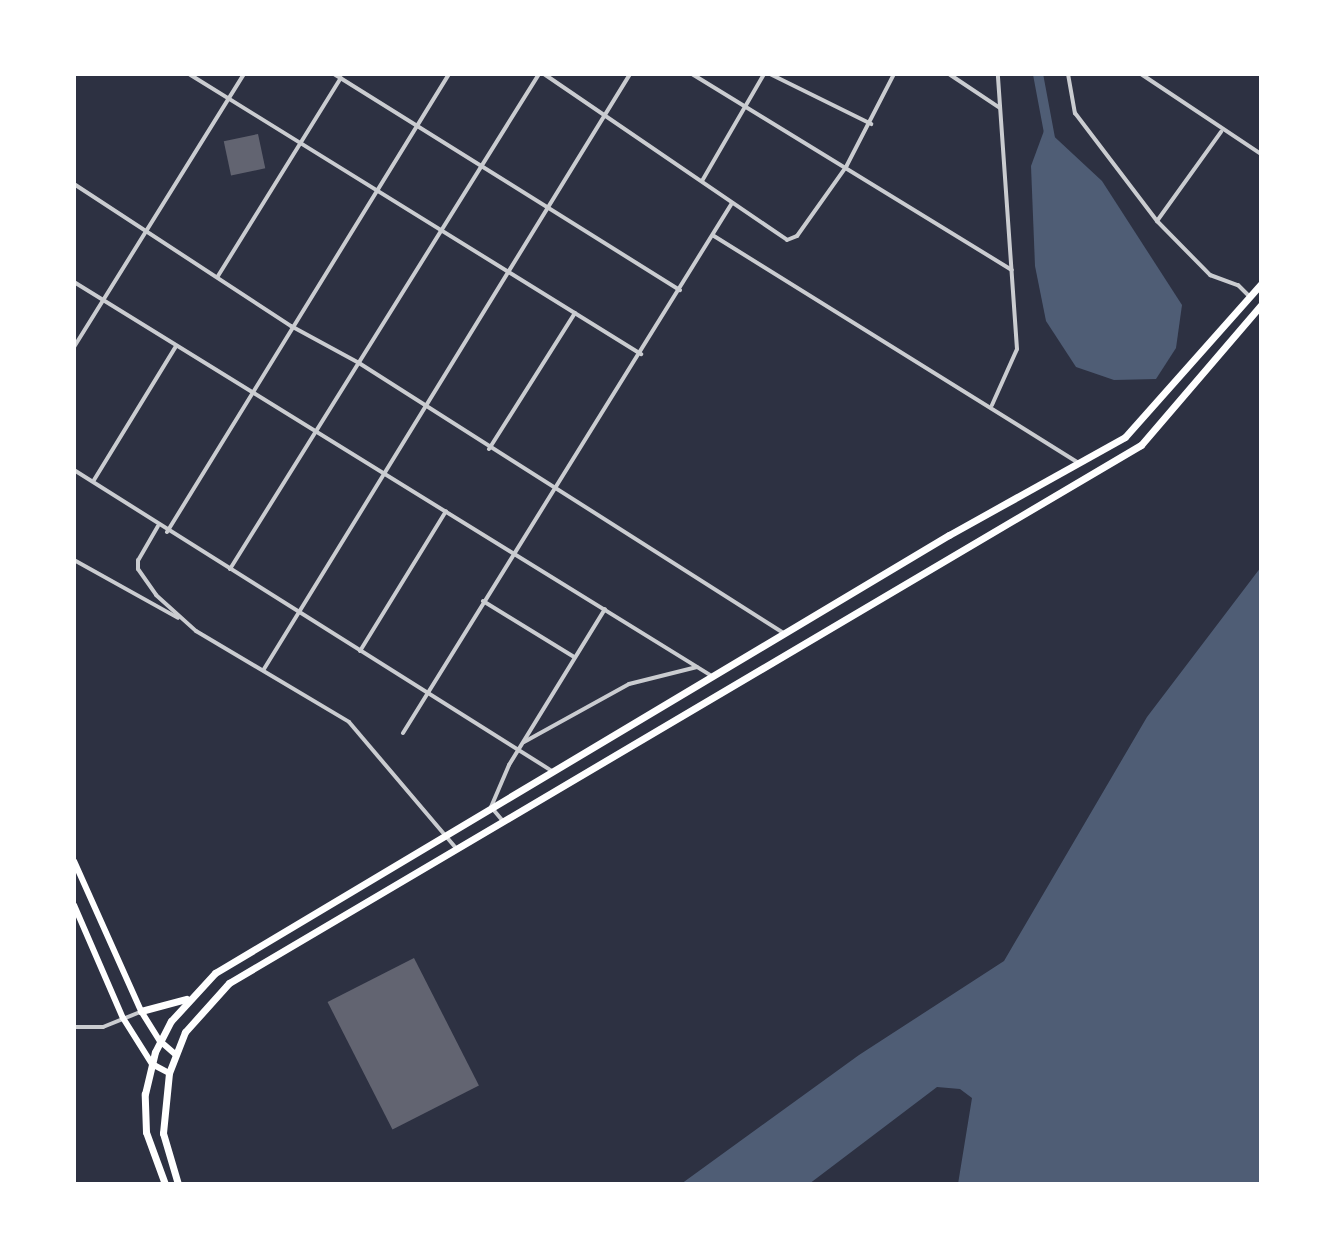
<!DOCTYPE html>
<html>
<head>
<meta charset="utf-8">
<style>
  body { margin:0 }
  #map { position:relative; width:1335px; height:1258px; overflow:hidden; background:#2d3142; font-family:Poppins,sans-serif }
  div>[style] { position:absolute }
  .water>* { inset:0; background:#4f5d75 }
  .canal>* { height:10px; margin:-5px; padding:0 5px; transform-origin:5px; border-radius:5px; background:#4f5d75 }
  .building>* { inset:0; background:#626471; transform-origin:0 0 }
  .minor>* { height:4px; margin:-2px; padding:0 2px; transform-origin:2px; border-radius:2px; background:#caccd0 }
  .secondary>* { height:6px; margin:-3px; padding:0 3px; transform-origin:3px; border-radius:3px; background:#fff }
  .primary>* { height:7px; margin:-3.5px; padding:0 3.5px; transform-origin:3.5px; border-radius:3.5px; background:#fff }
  span { translate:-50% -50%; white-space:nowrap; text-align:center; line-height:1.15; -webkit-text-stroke:7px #fff; paint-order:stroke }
  .frame { position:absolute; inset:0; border:76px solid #fff; pointer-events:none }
</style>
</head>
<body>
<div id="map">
  <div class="water">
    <div style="clip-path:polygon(1045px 128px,1102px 181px,1182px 305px,1176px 348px,1156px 379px,1114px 380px,1076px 367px,1046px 321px,1035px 266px,1031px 166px)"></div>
    <div style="clip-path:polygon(1261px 567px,1261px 1184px,958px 1184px,972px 1098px,960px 1089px,937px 1087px,809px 1184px,681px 1184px,859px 1055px,1004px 961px,1147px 717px)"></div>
  </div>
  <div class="canal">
    <div style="left:1038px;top:74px;width:65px;rotate:79.4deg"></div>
  </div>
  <div class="building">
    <div style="left:258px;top:134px;width:35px;height:35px;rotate:78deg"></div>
    <div style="left:414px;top:958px;width:143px;height:97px;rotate:63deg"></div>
  </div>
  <div class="minor">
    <div style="left:189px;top:74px;width:532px;rotate:31.78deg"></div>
    <div style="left:334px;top:74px;width:408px;rotate:32deg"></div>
    <div style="left:544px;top:74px;width:294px;rotate:34.3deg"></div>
    <div style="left:787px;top:240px;width:11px;rotate:-22deg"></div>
    <div style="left:797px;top:236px;width:85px;rotate:-54.6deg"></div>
    <div style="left:846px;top:167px;width:105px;rotate:-62.7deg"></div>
    <div style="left:692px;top:74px;width:375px;rotate:31.5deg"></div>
    <div style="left:770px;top:74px;width:113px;rotate:26.3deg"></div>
    <div style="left:949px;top:74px;width:61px;rotate:33.7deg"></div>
    <div style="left:1068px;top:74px;width:40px;rotate:80deg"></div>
    <div style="left:1075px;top:113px;width:136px;rotate:52.8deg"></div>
    <div style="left:1157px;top:221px;width:76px;rotate:45.5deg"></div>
    <div style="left:1210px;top:275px;width:30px;rotate:20deg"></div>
    <div style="left:1238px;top:285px;width:17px;rotate:45deg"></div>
    <div style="left:1141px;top:74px;width:144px;rotate:33.7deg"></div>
    <div style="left:702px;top:181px;width:124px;rotate:-59.9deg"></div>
    <div style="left:74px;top:184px;width:259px;rotate:33.2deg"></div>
    <div style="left:291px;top:326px;width:77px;rotate:28.6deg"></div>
    <div style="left:359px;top:363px;width:505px;rotate:32.46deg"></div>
    <div style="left:1157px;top:221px;width:110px;rotate:-54.3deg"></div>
    <div style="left:714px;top:236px;width:429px;rotate:31.9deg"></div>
    <div style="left:218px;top:276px;width:233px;rotate:-58.2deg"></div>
    <div style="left:74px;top:282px;width:748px;rotate:31.71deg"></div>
    <div style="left:74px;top:347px;width:322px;rotate:-58.1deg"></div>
    <div style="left:992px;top:405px;width:61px;rotate:-65.9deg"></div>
    <div style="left:1017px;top:349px;width:276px;rotate:-94deg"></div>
    <div style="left:489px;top:449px;width:161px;rotate:-57.7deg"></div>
    <div style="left:74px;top:470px;width:565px;rotate:32.2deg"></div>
    <div style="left:94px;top:480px;width:157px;rotate:-58.5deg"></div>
    <div style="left:158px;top:526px;width:39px;rotate:120deg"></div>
    <div style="left:138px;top:560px;width:9px;rotate:90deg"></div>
    <div style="left:138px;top:569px;width:32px;rotate:55deg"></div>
    <div style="left:156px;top:595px;width:54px;rotate:42deg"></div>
    <div style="left:196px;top:631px;width:178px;rotate:30.7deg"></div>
    <div style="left:349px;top:722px;width:164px;rotate:49.7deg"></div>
    <div style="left:167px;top:532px;width:538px;rotate:-58.38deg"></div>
    <div style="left:74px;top:560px;width:119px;rotate:29.1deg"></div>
    <div style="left:230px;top:569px;width:584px;rotate:-58.03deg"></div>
    <div style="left:483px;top:601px;width:107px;rotate:31.6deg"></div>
    <div style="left:360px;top:651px;width:164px;rotate:-58.4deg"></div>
    <div style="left:264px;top:669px;width:699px;rotate:-58.4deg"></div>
    <div style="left:403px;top:733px;width:624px;rotate:-58.17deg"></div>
    <div style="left:524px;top:742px;width:120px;rotate:-28.9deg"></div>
    <div style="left:629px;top:684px;width:70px;rotate:-14deg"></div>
    <div style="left:502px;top:820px;width:17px;rotate:-130deg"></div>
    <div style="left:491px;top:807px;width:46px;rotate:-66.8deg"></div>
    <div style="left:509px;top:765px;width:183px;rotate:-58.4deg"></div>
    <div style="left:74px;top:1027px;width:29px"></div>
    <div style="left:103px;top:1027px;width:40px;rotate:-22deg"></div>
  </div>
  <div class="secondary">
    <div style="left:74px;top:861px;width:164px;rotate:65.9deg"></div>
    <div style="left:141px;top:1011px;width:36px;rotate:58deg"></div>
    <div style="left:160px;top:1041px;width:20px;rotate:41deg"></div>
    <div style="left:74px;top:905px;width:123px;rotate:66.6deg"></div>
    <div style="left:123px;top:1018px;width:54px;rotate:57.8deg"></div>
    <div style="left:152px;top:1064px;width:19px;rotate:28deg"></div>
  </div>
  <div class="primary">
    <div style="left:141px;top:1011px;width:47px;rotate:-14.9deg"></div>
    <div style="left:165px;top:1184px;width:55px;rotate:-110.1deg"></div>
    <div style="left:146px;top:1132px;width:38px;rotate:-92deg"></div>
    <div style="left:145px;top:1094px;width:43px;rotate:-76.6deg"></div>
    <div style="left:155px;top:1052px;width:35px;rotate:-63deg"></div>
    <div style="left:171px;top:1021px;width:65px;rotate:-47.5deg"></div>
    <div style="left:215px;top:973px;width:855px;rotate:-30.83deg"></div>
    <div style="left:949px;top:535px;width:201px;rotate:-29.1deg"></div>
    <div style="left:1125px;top:437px;width:205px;rotate:-48.4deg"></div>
    <div style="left:178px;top:1184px;width:53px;rotate:-106.4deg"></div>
    <div style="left:163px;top:1133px;width:60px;rotate:-84.3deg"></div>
    <div style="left:169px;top:1073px;width:44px;rotate:-68.7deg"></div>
    <div style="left:185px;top:1032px;width:66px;rotate:-48.1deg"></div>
    <div style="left:229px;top:983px;width:1059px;rotate:-30.54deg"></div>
    <div style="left:1141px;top:445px;width:184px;rotate:-49.4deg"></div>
  </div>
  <div class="frame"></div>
</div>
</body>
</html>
